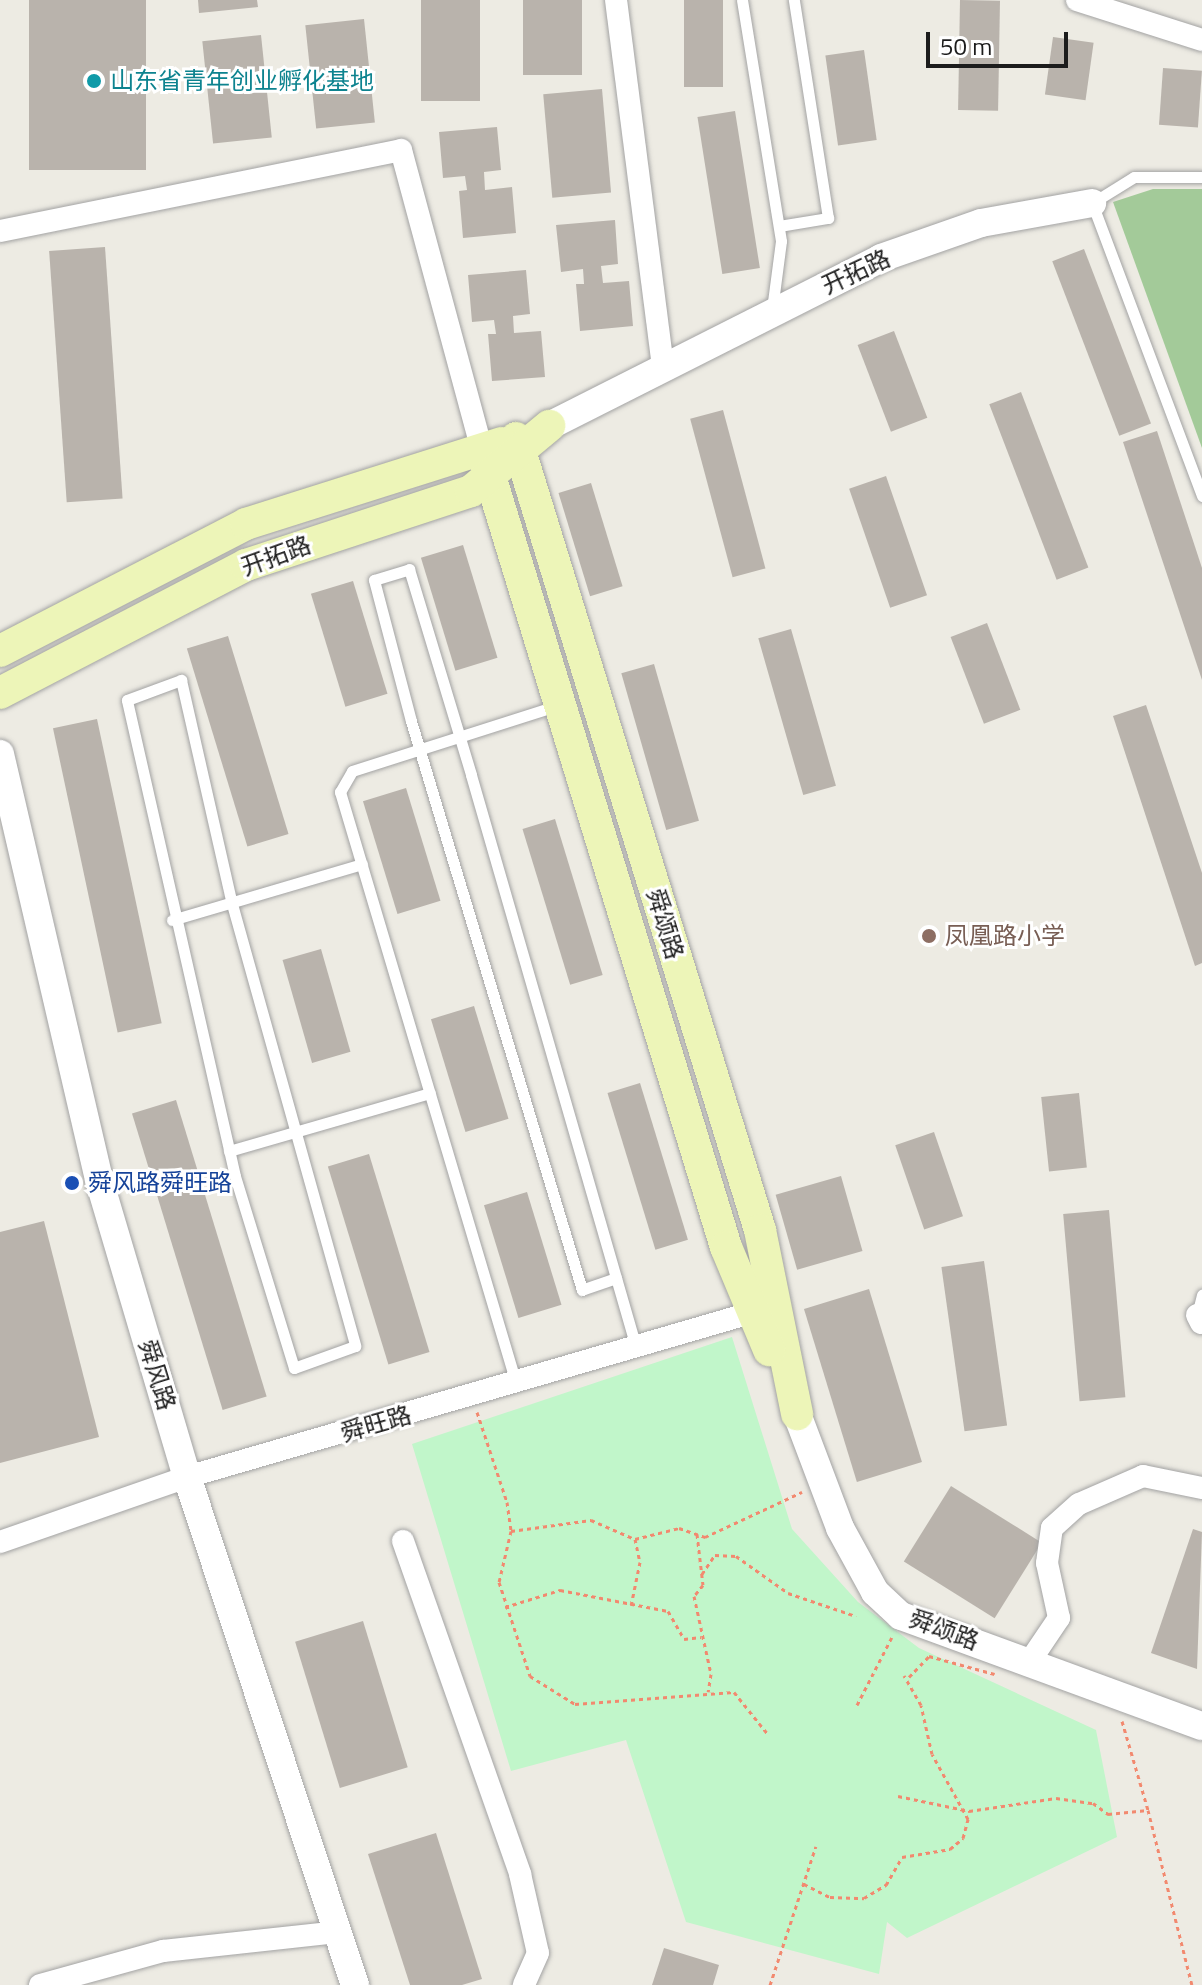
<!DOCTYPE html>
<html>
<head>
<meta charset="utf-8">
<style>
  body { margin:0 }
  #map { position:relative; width:1202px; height:1985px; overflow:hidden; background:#edebe3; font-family:"Titillium Web","Noto Sans SC",sans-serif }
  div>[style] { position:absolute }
  .forest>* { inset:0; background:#a3ca99 }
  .park>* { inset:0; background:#c1f6ca }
  .building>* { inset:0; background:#b9b3ac; transform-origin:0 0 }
  .path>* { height:3px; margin-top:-1.5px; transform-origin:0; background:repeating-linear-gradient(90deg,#f2896f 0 4px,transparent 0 8px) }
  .roads { filter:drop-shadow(0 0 2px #a3a3a3) drop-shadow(0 0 2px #a3a3a3) }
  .service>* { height:11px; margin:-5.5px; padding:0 5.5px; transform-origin:5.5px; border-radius:5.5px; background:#fff }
  .minor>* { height:22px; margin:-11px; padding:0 11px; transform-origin:11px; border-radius:11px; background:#fff }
  .tertiary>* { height:28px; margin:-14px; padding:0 14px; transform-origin:14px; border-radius:14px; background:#fff }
  .secondary>* { height:32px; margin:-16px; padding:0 16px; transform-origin:16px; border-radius:16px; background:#edf5b8 }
  .dots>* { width:22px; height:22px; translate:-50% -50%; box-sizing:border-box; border:4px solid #fff; border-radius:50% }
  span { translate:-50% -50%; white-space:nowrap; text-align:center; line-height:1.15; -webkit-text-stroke:6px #fff; paint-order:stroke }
  .culture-label { font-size:24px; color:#0d838f }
  .left { translate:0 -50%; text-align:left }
  .street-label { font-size:24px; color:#1c1c1c }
  .education-label { font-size:24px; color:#785e54 }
  .transit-label { font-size:24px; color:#164399 }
  .scale { position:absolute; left:926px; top:32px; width:142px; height:36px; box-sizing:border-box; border:4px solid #1c1c1c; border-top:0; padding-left:10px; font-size:24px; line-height:28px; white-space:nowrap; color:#1c1c1c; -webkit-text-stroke:6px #fff; paint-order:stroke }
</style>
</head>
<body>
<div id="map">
  <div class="forest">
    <div style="clip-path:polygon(1153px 189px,1202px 189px,1202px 448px,1113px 202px)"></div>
  </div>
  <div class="park">
    <div style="clip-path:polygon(732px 1337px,792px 1529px,858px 1602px,919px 1648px,1096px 1730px,1117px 1837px,907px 1938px,887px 1922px,879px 1974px,686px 1922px,626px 1740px,511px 1771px,412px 1444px)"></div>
  </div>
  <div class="building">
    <div style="left:29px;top:0;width:117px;height:170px"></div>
    <div style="clip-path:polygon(198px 0,257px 0,258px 7px,199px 13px)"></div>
    <div style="left:421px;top:0;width:59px;height:101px"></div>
    <div style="left:523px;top:0;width:59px;height:75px"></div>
    <div style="left:684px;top:0;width:39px;height:87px"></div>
    <div style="left:960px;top:0;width:40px;height:110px;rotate:1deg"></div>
    <div style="left:364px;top:19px;width:104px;height:59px;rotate:84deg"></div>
    <div style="left:261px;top:35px;width:103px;height:59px;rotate:84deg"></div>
    <div style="left:1053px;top:37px;width:41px;height:58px;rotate:8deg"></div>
    <div style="left:864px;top:50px;width:91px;height:39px;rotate:82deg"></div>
    <div style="left:1163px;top:68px;width:39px;height:57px;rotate:4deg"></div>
    <div style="left:602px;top:89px;width:104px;height:59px;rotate:85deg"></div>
    <div style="left:735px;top:111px;width:159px;height:38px;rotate:81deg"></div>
    <div style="clip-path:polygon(497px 127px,501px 170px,484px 172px,485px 190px,512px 187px,516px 233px,463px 238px,459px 191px,467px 190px,465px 176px,443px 178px,439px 132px)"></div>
    <div style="clip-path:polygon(615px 220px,618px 264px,601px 266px,603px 283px,629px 281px,633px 326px,580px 331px,576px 284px,584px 284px,583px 269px,561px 272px,556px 225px)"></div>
    <div style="left:105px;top:247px;width:252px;height:56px;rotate:86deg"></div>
    <div style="left:1084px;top:249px;width:187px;height:34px;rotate:69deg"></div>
    <div style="clip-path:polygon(526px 270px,530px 314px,513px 316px,514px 333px,541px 331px,545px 377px,492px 381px,488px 334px,496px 334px,494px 320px,472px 322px,468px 275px)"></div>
    <div style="left:894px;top:331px;width:93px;height:39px;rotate:69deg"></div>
    <div style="left:1021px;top:392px;width:188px;height:34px;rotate:69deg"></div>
    <div style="left:723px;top:410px;width:164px;height:34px;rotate:75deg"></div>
    <div style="clip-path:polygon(1157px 431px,1202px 568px,1202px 680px,1123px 442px)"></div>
    <div style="left:886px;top:476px;width:126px;height:39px;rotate:71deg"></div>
    <div style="left:591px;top:483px;width:108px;height:34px;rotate:73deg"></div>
    <div style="left:463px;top:545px;width:118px;height:44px;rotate:73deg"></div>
    <div style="left:353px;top:581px;width:118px;height:44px;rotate:73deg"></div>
    <div style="left:987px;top:623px;width:93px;height:39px;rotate:69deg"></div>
    <div style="left:791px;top:629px;width:163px;height:34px;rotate:74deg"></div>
    <div style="left:228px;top:636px;width:207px;height:43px;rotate:73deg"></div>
    <div style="left:654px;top:664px;width:163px;height:34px;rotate:74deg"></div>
    <div style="clip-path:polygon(1146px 705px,1202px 873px,1202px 963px,1195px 966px,1113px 716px)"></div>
    <div style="left:97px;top:719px;width:311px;height:45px;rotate:78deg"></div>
    <div style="left:406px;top:788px;width:118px;height:45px;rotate:73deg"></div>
    <div style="left:555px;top:819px;width:163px;height:34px;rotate:73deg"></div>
    <div style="left:321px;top:949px;width:107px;height:40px;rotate:74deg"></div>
    <div style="left:474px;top:1006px;width:118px;height:45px;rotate:73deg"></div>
    <div style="left:640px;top:1083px;width:164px;height:34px;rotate:73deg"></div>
    <div style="left:1079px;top:1093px;width:75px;height:38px;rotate:84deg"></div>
    <div style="left:176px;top:1100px;width:310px;height:46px;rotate:73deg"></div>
    <div style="left:934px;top:1132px;width:89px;height:41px;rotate:71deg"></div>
    <div style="left:369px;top:1154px;width:207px;height:43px;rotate:73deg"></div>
    <div style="left:841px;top:1176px;width:78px;height:68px;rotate:74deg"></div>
    <div style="left:527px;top:1192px;width:118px;height:45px;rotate:73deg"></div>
    <div style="left:1109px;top:1210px;width:188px;height:46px;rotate:85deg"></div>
    <div style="clip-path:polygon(44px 1221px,99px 1437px,0 1463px,0 1232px)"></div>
    <div style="left:984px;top:1261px;width:166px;height:43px;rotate:82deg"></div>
    <div style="left:869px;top:1289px;width:181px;height:68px;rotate:73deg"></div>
    <div style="left:951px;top:1486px;width:107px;height:89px;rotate:32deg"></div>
    <div style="clip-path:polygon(1193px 1529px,1202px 1532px,1197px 1669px,1151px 1653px)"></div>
    <div style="left:363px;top:1621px;width:153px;height:71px;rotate:73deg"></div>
    <div style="clip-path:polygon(436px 1833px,482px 1979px,462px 1985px,410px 1985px,368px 1854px)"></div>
    <div style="clip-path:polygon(664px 1948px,719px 1965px,713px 1985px,652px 1985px)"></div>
  </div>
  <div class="path">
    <div style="left:477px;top:1412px;width:95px;rotate:71.6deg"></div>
    <div style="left:507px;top:1502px;width:29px;rotate:82deg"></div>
    <div style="left:511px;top:1531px;width:52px;rotate:103.2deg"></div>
    <div style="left:499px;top:1582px;width:99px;rotate:71.7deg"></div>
    <div style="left:530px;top:1676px;width:53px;rotate:31.9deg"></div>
    <div style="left:575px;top:1704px;width:159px;rotate:-4.3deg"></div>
    <div style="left:734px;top:1692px;width:53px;rotate:51.2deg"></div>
    <div style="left:511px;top:1531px;width:81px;rotate:-7.8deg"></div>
    <div style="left:591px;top:1520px;width:48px;rotate:23.4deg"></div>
    <div style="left:635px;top:1539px;width:24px;rotate:78deg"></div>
    <div style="left:640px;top:1562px;width:45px;rotate:101.6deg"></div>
    <div style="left:697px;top:1534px;width:51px;rotate:83.3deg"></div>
    <div style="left:703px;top:1585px;width:14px;rotate:129deg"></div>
    <div style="left:694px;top:1596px;width:80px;rotate:77.7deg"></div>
    <div style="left:711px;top:1674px;width:18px;rotate:99deg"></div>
    <div style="left:635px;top:1539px;width:45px;rotate:-14deg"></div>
    <div style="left:679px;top:1528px;width:28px;rotate:19deg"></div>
    <div style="left:705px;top:1537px;width:107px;rotate:-24.9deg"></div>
    <div style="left:702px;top:1574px;width:23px;rotate:-56deg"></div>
    <div style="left:715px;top:1555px;width:21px;rotate:3deg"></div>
    <div style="left:736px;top:1556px;width:64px;rotate:35.4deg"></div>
    <div style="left:788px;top:1593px;width:72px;rotate:18.7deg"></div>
    <div style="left:505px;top:1607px;width:58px;rotate:-17.2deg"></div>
    <div style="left:560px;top:1590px;width:110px;rotate:11deg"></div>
    <div style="left:668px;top:1611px;width:32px;rotate:60deg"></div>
    <div style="left:684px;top:1639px;width:17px;rotate:-7deg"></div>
    <div style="left:909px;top:1677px;width:29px;rotate:-46deg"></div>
    <div style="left:929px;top:1656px;width:68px;rotate:15.3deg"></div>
    <div style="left:857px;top:1705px;width:76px;rotate:-62.8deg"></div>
    <div style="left:1122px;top:1721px;width:93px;rotate:73.7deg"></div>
    <div style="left:898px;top:1796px;width:73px;rotate:11.9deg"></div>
    <div style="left:969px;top:1811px;width:88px;rotate:-8.5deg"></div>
    <div style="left:1056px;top:1798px;width:37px;rotate:8deg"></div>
    <div style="left:1093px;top:1803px;width:19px;rotate:36deg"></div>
    <div style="left:1108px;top:1814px;width:40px;rotate:-5.7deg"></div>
    <div style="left:1148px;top:1810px;width:180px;rotate:75.9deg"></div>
    <div style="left:804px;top:1884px;width:29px;rotate:27deg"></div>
    <div style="left:830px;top:1897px;width:34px;rotate:2deg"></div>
    <div style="left:864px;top:1898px;width:26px;rotate:-31deg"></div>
    <div style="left:886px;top:1885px;width:32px;rotate:-60deg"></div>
    <div style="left:902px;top:1857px;width:49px;rotate:-9.5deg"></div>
    <div style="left:950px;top:1849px;width:17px;rotate:-40deg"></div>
    <div style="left:963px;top:1838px;width:20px;rotate:-75deg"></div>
    <div style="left:968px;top:1819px;width:74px;rotate:-119deg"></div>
    <div style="left:932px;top:1754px;width:50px;rotate:-102.7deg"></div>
    <div style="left:921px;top:1705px;width:34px;rotate:-120deg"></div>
    <div style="left:770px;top:1985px;width:146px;rotate:-71.7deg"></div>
  </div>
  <div class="roads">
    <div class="service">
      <div style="left:742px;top:0;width:244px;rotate:80.8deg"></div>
      <div style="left:781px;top:241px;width:69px;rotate:97.5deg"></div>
      <div style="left:1202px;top:177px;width:68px;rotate:180deg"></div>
      <div style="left:1134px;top:177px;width:49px;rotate:148.2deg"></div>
      <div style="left:1092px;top:203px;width:313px;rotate:69.4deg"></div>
      <div style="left:779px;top:226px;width:50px;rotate:-9.3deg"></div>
      <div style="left:828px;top:218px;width:221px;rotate:-98.9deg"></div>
      <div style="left:181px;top:680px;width:230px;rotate:77.2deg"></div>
      <div style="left:232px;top:904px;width:459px;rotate:74.4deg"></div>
      <div style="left:355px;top:1346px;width:65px;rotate:160.2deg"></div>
      <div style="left:294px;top:1368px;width:201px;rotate:-107.1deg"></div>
      <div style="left:235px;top:1176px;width:488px;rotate:-102.8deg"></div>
      <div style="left:127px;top:700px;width:58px;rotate:-20.3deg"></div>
      <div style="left:172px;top:920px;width:198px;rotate:-16.4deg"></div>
      <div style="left:229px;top:1151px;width:209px;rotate:-16.1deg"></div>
      <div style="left:616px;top:1278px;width:36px;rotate:161deg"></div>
      <div style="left:582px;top:1290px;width:594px;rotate:-106.73deg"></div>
      <div style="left:411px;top:721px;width:146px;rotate:-104.7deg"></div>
      <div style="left:374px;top:580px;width:37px;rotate:-17deg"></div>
      <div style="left:409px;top:569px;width:215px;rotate:73.2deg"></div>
      <div style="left:471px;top:775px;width:595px;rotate:73.91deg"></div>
      <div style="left:1197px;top:1315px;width:21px;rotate:-76deg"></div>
      <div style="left:516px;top:1383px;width:617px;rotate:-106.58deg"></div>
      <div style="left:340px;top:792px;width:24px;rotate:-60deg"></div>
      <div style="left:352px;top:771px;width:214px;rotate:-17.7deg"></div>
    </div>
    <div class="minor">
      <div style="left:616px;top:0;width:371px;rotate:82.7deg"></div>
      <div style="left:1077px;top:0;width:131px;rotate:17.7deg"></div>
      <div style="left:0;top:231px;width:409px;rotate:-11.4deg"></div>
      <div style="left:401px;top:150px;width:311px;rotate:74.9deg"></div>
      <div style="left:1197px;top:1315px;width:9px;rotate:63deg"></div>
      <div style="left:403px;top:1541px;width:353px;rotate:70.6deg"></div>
      <div style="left:520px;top:1874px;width:81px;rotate:77.2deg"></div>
      <div style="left:538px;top:1953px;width:35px;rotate:114deg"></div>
      <div style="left:0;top:1542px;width:198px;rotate:-19.2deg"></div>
      <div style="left:187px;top:1477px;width:591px;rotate:-16.23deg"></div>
      <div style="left:1030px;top:1661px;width:52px;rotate:-56deg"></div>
      <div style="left:1059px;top:1618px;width:56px;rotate:-102.3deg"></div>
      <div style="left:1047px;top:1563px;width:35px;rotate:-82deg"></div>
      <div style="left:1052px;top:1528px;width:36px;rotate:-42deg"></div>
      <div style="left:1079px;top:1504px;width:70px;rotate:-23.6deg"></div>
      <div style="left:1143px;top:1476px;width:60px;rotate:11.5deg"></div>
      <div style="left:40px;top:1985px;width:128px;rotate:-15.5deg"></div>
      <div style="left:163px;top:1951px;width:175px;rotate:-6.2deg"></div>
    </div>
    <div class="tertiary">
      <div style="left:549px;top:426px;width:372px;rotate:-26.8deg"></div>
      <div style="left:881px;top:258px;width:106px;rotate:-19.3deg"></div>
      <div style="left:981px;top:223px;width:113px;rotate:-10.2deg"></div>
      <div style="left:0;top:754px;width:437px;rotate:76.9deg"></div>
      <div style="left:99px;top:1180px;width:310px;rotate:73.5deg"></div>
      <div style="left:187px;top:1477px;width:535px;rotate:71.7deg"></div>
      <div style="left:797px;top:1414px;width:122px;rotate:69.3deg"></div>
      <div style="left:840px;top:1528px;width:73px;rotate:61.3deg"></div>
      <div style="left:875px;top:1592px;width:35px;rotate:43deg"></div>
      <div style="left:901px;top:1616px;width:320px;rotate:20.1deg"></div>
    </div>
    <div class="secondary">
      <div style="left:516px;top:438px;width:829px;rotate:72.88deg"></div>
      <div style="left:760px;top:1230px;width:188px;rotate:78.6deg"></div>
      <div style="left:482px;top:450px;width:834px;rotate:72.98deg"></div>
      <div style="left:726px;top:1247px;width:112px;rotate:67.3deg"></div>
      <div style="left:0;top:651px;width:277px;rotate:-27.3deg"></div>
      <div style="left:246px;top:524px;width:268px;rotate:-17.6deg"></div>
      <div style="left:0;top:693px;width:277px;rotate:-27.5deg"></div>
      <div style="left:246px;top:565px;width:237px;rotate:-18.2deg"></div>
      <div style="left:471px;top:491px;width:102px;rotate:-39.8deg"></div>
    </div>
  </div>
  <div class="dots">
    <div style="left:94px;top:81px;background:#0f9aa8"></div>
    <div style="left:929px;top:936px;background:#8d6e63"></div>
    <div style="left:72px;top:1183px;background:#1a4fb4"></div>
  </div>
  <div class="culture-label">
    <span class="left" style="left:110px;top:81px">山东省青年创业孵化基地</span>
  </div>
  <div class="street-label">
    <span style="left:856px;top:272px;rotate:-25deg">开拓路</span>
    <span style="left:276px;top:556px;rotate:-20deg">开拓路</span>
    <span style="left:665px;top:924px;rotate:73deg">舜颂路</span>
    <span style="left:157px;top:1375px;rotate:73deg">舜风路</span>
    <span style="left:376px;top:1424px;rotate:-16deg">舜旺路</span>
    <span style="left:944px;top:1630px;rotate:20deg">舜颂路</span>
  </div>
  <div class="education-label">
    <span class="left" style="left:945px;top:936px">凤凰路小学</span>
  </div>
  <div class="transit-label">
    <span class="left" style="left:88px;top:1183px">舜风路舜旺路</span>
  </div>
  <div class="scale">50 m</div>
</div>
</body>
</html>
